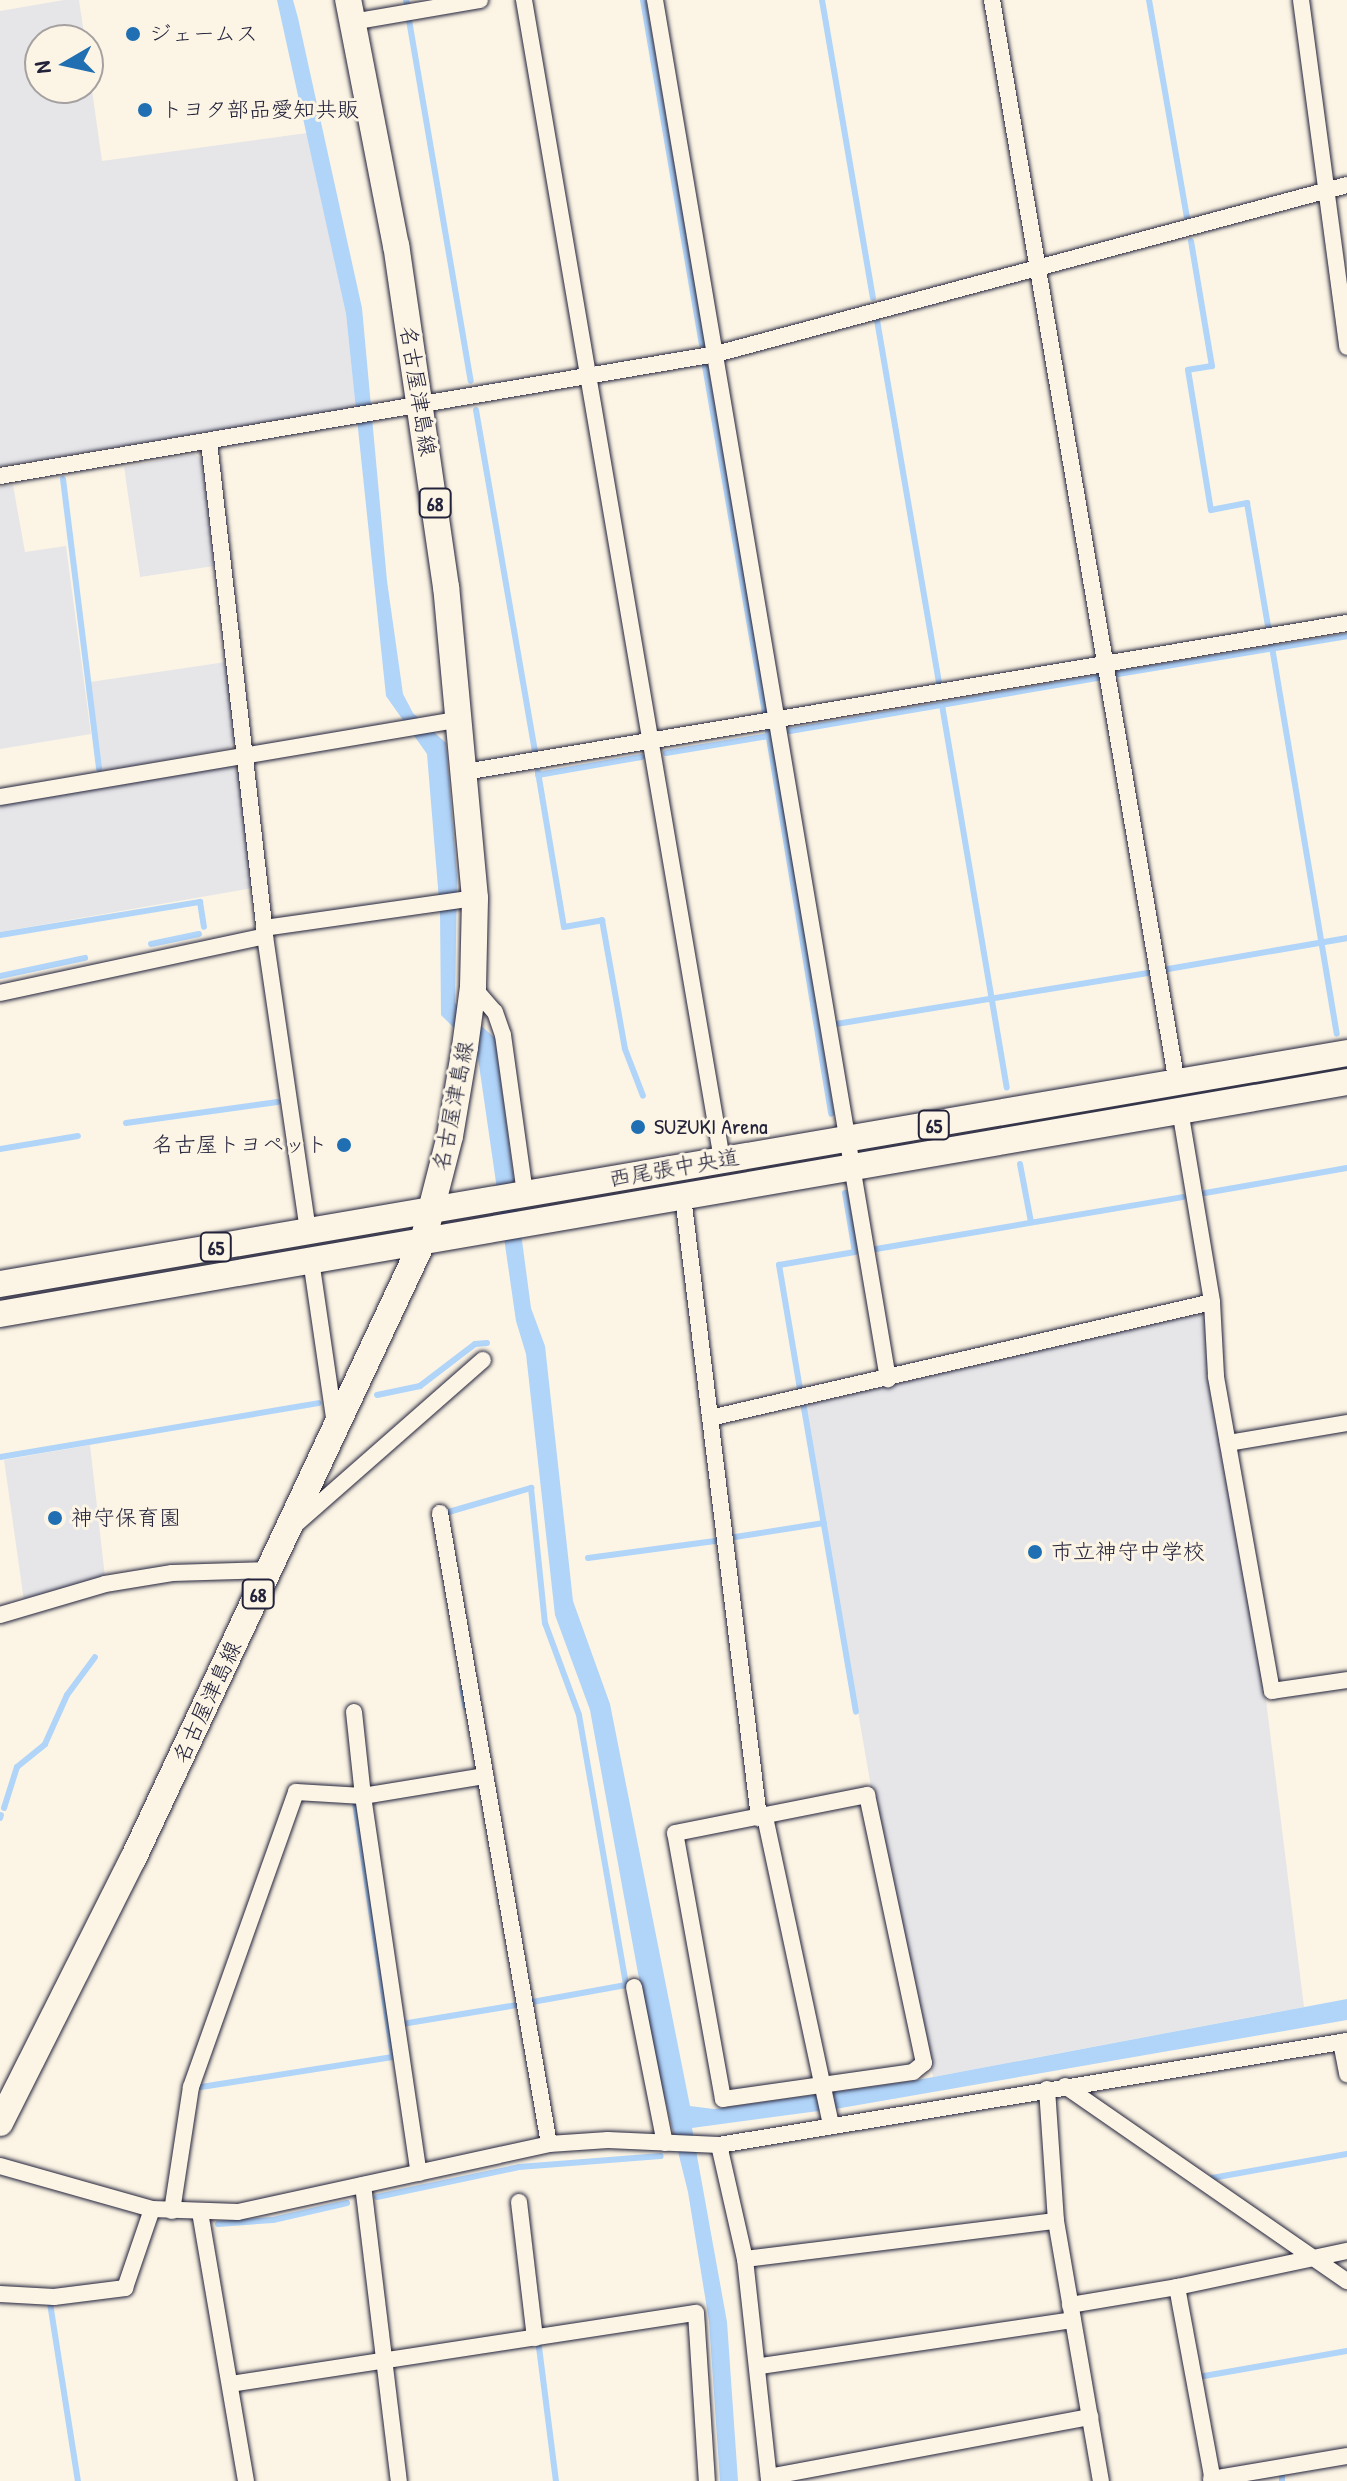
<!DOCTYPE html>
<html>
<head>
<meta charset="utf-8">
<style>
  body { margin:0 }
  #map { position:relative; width:1347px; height:2481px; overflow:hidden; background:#fcf5e5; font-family:"Patrick Hand","Klee One",sans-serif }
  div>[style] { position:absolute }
  .built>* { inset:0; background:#e6e6e9 }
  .water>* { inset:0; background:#b1d4f9 }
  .stream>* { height:6px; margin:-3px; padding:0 3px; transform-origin:3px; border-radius:3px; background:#b1d4f9 }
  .roads { filter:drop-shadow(0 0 2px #22223b) drop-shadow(0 0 2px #22223b) }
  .street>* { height:16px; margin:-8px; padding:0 8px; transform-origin:8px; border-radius:8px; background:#fcf5e5 }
  .primary>* { height:26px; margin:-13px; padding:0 13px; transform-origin:13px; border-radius:13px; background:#fcf5e5 }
  .dots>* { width:22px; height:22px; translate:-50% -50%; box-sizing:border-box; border:4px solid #fcf5e5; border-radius:50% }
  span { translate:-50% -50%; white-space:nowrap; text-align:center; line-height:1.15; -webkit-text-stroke:6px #fcf5e5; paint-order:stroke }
  .shield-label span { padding:2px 6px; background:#fcf5e5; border:2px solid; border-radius:6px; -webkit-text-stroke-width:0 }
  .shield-label { font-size:20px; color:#22223b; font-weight:700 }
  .poi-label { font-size:22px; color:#22223b }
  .left { translate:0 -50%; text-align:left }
  .right { translate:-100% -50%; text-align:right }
  .street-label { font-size:22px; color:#22223b }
  .north { position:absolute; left:24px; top:24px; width:80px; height:80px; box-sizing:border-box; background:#fcf5e5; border:2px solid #a5a1a1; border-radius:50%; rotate:261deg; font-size:22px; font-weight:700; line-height:32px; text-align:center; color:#22223b }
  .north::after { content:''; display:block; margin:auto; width:28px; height:36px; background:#1f6fb2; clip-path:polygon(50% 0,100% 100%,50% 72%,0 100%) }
</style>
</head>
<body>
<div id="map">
  <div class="built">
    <div style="clip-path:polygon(64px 0,79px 0,85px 40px,40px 40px,40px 88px,88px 88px,88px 62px,102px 161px,307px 133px,346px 314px,356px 407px,0 466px,0 11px)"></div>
    <div style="clip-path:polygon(194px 454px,202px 459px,214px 566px,140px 577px,124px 467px)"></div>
    <div style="clip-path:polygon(13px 485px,25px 552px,66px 546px,91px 734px,0 749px,0 487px)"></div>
    <div style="clip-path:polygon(226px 662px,235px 739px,229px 748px,101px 772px,90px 682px)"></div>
    <div style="clip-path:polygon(232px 765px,241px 771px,253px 888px,0 932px,0 805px)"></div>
    <div style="clip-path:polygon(1199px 1314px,1207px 1321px,1209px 1378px,1266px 1700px,1304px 2007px,933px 2077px,871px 1787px,805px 1405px)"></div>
    <div style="clip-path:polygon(90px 1445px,105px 1577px,24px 1601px,4px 1460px)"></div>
  </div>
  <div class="water">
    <div style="clip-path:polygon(277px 0,293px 0,298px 18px,362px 308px,387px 581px,403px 694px,413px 713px,446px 743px,457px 875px,455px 1003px,495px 1038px,531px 1308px,545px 1346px,573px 1601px,610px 1704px,690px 2106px,714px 2109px,912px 2081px,1347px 1999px,1347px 2020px,841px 2108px,692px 2128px,727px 2322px,738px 2481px,720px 2481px,709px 2321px,688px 2192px,650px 2039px,590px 1710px,555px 1615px,526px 1354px,516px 1321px,477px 1051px,441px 1015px,440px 912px,427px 754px,386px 696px,346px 314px)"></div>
  </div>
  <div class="stream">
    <div style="left:406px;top:0;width:3px;rotate:72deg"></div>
    <div style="left:643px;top:0;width:349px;rotate:80.3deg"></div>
    <div style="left:822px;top:0;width:302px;rotate:80.3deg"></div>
    <div style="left:1149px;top:0;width:220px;rotate:80.1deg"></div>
    <div style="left:409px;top:20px;width:366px;rotate:80.3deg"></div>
    <div style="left:1191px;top:241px;width:127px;rotate:80.5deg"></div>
    <div style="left:1212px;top:366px;width:24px;rotate:171deg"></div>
    <div style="left:1188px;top:370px;width:142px;rotate:80.7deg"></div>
    <div style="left:1211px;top:510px;width:37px;rotate:-11deg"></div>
    <div style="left:1247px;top:503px;width:125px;rotate:80.3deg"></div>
    <div style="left:877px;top:320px;width:368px;rotate:80.3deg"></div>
    <div style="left:705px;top:366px;width:353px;rotate:80.2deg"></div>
    <div style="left:476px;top:410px;width:348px;rotate:80.2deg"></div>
    <div style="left:63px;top:479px;width:292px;rotate:82.9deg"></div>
    <div style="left:1272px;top:647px;width:392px;rotate:80.5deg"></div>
    <div style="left:1118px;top:674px;width:232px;rotate:-9.4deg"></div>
    <div style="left:942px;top:705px;width:388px;rotate:80.4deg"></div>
    <div style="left:790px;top:731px;width:313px;rotate:-9.8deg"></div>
    <div style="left:768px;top:732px;width:387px;rotate:80.6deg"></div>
    <div style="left:666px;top:753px;width:104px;rotate:-9.4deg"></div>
    <div style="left:538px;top:772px;width:157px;rotate:80.5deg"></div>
    <div style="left:564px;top:927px;width:39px;rotate:-10deg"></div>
    <div style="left:602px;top:920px;width:131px;rotate:79.9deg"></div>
    <div style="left:625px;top:1049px;width:50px;rotate:69deg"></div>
    <div style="left:538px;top:775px;width:105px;rotate:-9.9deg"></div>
    <div style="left:0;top:935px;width:203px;rotate:-9.4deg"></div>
    <div style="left:200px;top:902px;width:25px;rotate:81deg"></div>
    <div style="left:151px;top:944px;width:49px;rotate:-11.8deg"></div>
    <div style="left:1168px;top:969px;width:182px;rotate:-9.8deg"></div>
    <div style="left:0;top:976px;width:87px;rotate:-12deg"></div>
    <div style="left:836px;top:1024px;width:316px;rotate:-9.3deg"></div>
    <div style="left:126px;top:1123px;width:153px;rotate:-7.9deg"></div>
    <div style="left:0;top:1149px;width:79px;rotate:-9.5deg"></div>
    <div style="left:1020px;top:1164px;width:59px;rotate:79.3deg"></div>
    <div style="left:1205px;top:1193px;width:144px;rotate:-10deg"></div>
    <div style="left:876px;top:1249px;width:311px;rotate:-9.6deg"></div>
    <div style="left:800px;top:1389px;width:126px;rotate:-99.6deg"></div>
    <div style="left:779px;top:1265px;width:77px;rotate:-9.7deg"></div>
    <div style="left:855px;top:1252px;width:60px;rotate:-99.6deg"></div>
    <div style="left:377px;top:1395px;width:44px;rotate:-11.8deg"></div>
    <div style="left:420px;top:1386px;width:69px;rotate:-37.4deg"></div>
    <div style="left:475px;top:1344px;width:12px;rotate:-5deg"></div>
    <div style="left:804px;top:1408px;width:308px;rotate:80.3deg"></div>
    <div style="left:0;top:1457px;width:323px;rotate:-9.6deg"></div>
    <div style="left:445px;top:1513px;width:90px;rotate:-16.2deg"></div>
    <div style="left:531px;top:1488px;width:136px;rotate:84.1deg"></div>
    <div style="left:545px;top:1623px;width:98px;rotate:69.7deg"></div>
    <div style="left:579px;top:1715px;width:274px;rotate:80.1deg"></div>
    <div style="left:626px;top:1985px;width:101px;rotate:169.7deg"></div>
    <div style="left:735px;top:1537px;width:90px;rotate:-8.9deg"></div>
    <div style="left:588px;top:1558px;width:128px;rotate:-7.6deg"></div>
    <div style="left:462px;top:1688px;width:20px;rotate:79deg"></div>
    <div style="left:4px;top:1808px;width:43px;rotate:-72.4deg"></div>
    <div style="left:17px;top:1767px;width:36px;rotate:-39deg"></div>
    <div style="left:45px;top:1744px;width:54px;rotate:-65.8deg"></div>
    <div style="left:67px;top:1695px;width:47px;rotate:-53.6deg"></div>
    <div style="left:0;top:1818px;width:3px;rotate:-72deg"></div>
    <div style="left:402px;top:2024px;width:117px;rotate:-9.4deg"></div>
    <div style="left:201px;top:2087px;width:194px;rotate:-8.9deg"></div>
    <div style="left:393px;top:2057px;width:256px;rotate:-98.5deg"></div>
    <div style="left:1212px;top:2178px;width:137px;rotate:-10.1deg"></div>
    <div style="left:377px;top:2197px;width:145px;rotate:-11.9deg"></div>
    <div style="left:519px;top:2167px;width:142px;rotate:-4.4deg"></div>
    <div style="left:218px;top:2224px;width:55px;rotate:-4.2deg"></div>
    <div style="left:273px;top:2220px;width:76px;rotate:-12.9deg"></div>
    <div style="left:50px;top:2303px;width:180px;rotate:81.1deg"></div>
    <div style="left:539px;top:2347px;width:135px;rotate:82.8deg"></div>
    <div style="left:1204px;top:2376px;width:145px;rotate:-9.9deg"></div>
    <div style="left:1282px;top:2476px;width:5px;rotate:90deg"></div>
  </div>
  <div class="roads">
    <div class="street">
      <div style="left:524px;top:0;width:1177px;rotate:80.31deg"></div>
      <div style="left:655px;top:0;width:1399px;rotate:80.41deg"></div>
      <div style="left:992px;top:0;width:1099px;rotate:80.31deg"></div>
      <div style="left:1301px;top:0;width:350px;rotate:82.4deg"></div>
      <div style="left:352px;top:22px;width:130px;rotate:-9.8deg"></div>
      <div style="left:209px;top:442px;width:497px;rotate:83.5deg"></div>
      <div style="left:265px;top:936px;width:299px;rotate:81.7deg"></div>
      <div style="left:0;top:476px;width:726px;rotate:-9.67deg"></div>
      <div style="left:716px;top:354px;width:653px;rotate:-14.99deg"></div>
      <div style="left:465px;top:772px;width:894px;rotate:-9.59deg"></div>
      <div style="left:0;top:797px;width:467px;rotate:-9.6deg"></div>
      <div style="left:264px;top:928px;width:213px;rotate:-8.1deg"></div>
      <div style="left:473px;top:987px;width:33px;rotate:49deg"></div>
      <div style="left:495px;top:1012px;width:24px;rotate:71deg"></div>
      <div style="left:503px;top:1035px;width:161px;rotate:82.1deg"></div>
      <div style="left:0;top:993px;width:271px;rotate:-12.1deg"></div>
      <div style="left:1180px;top:1110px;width:195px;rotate:80.5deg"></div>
      <div style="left:1212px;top:1302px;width:75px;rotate:86.9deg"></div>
      <div style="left:1216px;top:1377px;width:319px;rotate:79.9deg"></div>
      <div style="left:1272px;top:1691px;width:76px;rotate:-8.3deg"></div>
      <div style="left:683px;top:1197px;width:626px;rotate:83.02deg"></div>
      <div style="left:311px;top:1260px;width:166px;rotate:81.7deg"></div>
      <div style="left:710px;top:1418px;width:515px;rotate:-13.01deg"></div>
      <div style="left:1228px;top:1443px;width:121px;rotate:-9.5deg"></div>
      <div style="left:440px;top:1513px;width:640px;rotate:80.2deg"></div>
      <div style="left:295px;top:1525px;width:250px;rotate:-41.3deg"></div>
      <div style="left:0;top:1615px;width:109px;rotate:-16.4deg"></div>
      <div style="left:105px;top:1584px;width:68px;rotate:-9.3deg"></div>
      <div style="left:172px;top:1573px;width:98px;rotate:-1.8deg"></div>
      <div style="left:354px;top:1712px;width:84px;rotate:83.9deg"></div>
      <div style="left:363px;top:1796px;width:124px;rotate:-9.3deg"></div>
      <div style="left:867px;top:1795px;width:274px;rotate:78deg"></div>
      <div style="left:924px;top:2063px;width:14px;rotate:141deg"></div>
      <div style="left:913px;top:2072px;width:192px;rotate:171.9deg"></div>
      <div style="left:723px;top:2099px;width:270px;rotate:-100.2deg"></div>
      <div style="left:675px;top:1833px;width:196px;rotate:-11.2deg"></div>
      <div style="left:765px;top:1817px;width:316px;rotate:77.9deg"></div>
      <div style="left:634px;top:1987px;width:159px;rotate:78.8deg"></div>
      <div style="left:1341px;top:2042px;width:33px;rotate:79deg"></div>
      <div style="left:1065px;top:2086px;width:343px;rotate:34.7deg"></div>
      <div style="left:1047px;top:2089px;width:132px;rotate:86.1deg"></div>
      <div style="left:1056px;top:2221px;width:264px;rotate:80.2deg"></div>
      <div style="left:719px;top:2145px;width:117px;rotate:77.2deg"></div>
      <div style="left:745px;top:2259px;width:223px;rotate:83.8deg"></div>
      <div style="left:0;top:2166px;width:158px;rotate:15.8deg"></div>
      <div style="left:152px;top:2209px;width:86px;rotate:2deg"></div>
      <div style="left:238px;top:2212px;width:318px;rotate:-12.3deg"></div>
      <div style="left:549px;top:2144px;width:59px;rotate:-3.9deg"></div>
      <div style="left:608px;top:2140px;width:111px;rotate:2.6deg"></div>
      <div style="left:719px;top:2145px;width:637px;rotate:-9.4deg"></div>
      <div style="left:363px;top:2185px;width:298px;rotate:83.1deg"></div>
      <div style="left:519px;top:2202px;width:137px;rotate:83.3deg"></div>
      <div style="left:172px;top:2211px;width:125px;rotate:-81.3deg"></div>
      <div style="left:191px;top:2087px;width:313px;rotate:-70.4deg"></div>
      <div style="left:296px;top:1792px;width:67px;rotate:3.4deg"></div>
      <div style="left:363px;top:1796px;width:381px;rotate:81.6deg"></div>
      <div style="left:200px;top:2212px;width:273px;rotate:80.3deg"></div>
      <div style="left:745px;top:2259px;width:313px;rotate:-7deg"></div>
      <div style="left:1177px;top:2287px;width:174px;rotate:-12deg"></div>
      <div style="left:0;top:2294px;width:54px;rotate:3.2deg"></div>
      <div style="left:54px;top:2297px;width:72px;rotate:-7.2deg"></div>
      <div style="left:125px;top:2288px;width:83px;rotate:-71.1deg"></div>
      <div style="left:1070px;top:2305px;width:109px;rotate:-9.5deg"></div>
      <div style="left:1177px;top:2287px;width:197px;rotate:79.5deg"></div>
      <div style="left:761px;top:2366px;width:315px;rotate:-8.4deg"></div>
      <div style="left:231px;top:2384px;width:470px;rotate:-8.7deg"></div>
      <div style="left:696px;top:2313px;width:168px;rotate:86.3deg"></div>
      <div style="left:769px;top:2477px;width:327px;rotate:-10.6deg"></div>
      <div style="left:1211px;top:2479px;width:138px;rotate:-9.6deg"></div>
    </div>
    <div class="primary">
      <div style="left:0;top:1284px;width:1367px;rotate:-9.73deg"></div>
      <div style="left:0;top:1314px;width:1367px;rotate:-9.77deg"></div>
      <div style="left:0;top:2123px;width:296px;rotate:-63.3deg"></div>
      <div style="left:133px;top:1859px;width:683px;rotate:-64.86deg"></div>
      <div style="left:423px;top:1241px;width:108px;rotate:-75.6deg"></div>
      <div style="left:450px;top:1136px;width:90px;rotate:-80.4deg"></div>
      <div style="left:465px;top:1047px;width:61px;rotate:-82.4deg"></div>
      <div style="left:473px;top:987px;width:89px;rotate:-88.7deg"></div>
      <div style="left:475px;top:898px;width:312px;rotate:-95.3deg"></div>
      <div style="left:446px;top:587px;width:345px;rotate:-98.3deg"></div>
      <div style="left:396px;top:246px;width:251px;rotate:-101deg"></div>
    </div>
  </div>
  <div class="dots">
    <div style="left:133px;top:34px;background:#1f6fb2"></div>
    <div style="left:145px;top:110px;background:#1f6fb2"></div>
    <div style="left:638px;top:1127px;background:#1f6fb2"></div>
    <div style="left:344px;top:1145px;background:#1f6fb2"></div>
    <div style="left:55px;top:1518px;background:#1f6fb2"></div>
    <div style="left:1035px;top:1552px;background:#1f6fb2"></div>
  </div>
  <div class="shield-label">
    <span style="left:435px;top:503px">68</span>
    <span style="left:934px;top:1125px">65</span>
    <span style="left:216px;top:1247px">65</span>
    <span style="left:258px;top:1594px">68</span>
  </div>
  <div class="poi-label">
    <span class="left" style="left:149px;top:34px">ジェームス</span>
    <span class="left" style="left:161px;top:110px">トヨタ部品愛知共販</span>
    <span class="left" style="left:654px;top:1127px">SUZUKI Arena</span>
    <span class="right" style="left:328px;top:1145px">名古屋トヨペット</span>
    <span class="left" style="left:71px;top:1518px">神守保育園</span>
    <span class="left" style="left:1051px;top:1552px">市立神守中学校</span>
  </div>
  <div class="street-label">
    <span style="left:418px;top:391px;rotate:81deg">名古屋津島線</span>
    <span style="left:453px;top:1106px;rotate:-79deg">名古屋津島線</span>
    <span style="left:674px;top:1168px;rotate:-10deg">西尾張中央道</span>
    <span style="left:207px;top:1702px;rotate:-65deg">名古屋津島線</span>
  </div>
  <div class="north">N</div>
</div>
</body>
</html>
